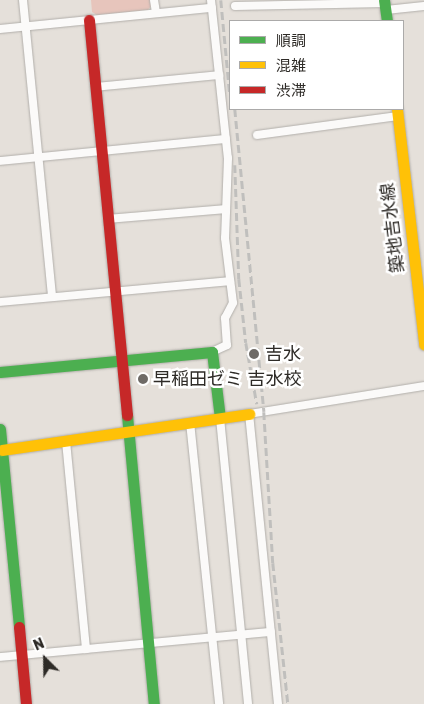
<!DOCTYPE html>
<html>
<head>
<meta charset="utf-8">
<style>
  body { margin:0 }
  #map { position:relative; width:424px; height:704px; overflow:hidden; background:#e5e0da; font-family:Rubik,"Noto Sans JP",sans-serif }
  div>[style] { position:absolute }
  .green>* { inset:0; background:#e7c5bc }
  .roads { filter:drop-shadow(0 0 1px #b1aeaa) drop-shadow(0 0 1px #b1aeaa) }
  .street>* { height:8px; margin:-4px; padding:0 4px; transform-origin:4px; border-radius:4px; background:#fbfaf9 }
  .fast>* { height:11px; margin:-5.5px; padding:0 5.5px; transform-origin:5.5px; border-radius:5.5px; background:#4caf50 }
  .slow>* { height:11px; margin:-5.5px; padding:0 5.5px; transform-origin:5.5px; border-radius:5.5px; background:#ffc107 }
  .jam>* { height:11px; margin:-5.5px; padding:0 5.5px; transform-origin:5.5px; border-radius:5.5px; background:#c62828 }
  .rail>* { height:2.5px; margin-top:-1.25px; transform-origin:0; background:repeating-linear-gradient(90deg,#c0bfbd 0 8px,transparent 0 12px) }
  .dots>* { width:14px; height:14px; translate:-50% -50%; box-sizing:border-box; border:2px solid #fff; border-radius:50% }
  span { translate:-50% -50%; white-space:nowrap; text-align:center; line-height:1.15; -webkit-text-stroke:5px #fff; paint-order:stroke }
  .street-label { font-size:18px; color:#2e2b27 }
  .poi-label { font-size:18px; color:#2e2b27 }
  .left { translate:0 -50%; text-align:left }
  .legend { position:absolute; left:229px; top:20px; width:175px; height:90px; box-sizing:border-box; background:#fff; border:1px solid #abaaa9; margin:0; padding:6px 9px; list-style:none; font-size:15px; color:#2e2b27 }
  .legend li { display:flex; align-items:center; gap:10px; height:25px }
  .legend b { width:25px; border:1px solid #abaaa9 }
  .north { position:absolute; left:20px; top:634px; width:50px; height:50px; -webkit-text-stroke:4px #fff; paint-order:stroke; rotate:337deg; font-size:14px; font-weight:700; line-height:20px; text-align:center; color:#2e2b27 }
  .north::after { content:''; display:block; margin:auto; width:18px; height:22px; background:#2e2b27; clip-path:polygon(50% 0,100% 100%,50% 72%,0 100%) }
</style>
</head>
<body>
<div id="map">
  <div class="green">
    <div style="clip-path:polygon(91px 0,150px 0,151px 6px,148px 10px,97px 15px,92px 12px)"></div>
  </div>
  <div class="roads">
    <div class="street">
      <div style="left:23px;top:0;width:298px;rotate:84.4deg"></div>
      <div style="left:154px;top:0;width:13px;rotate:81deg"></div>
      <div style="left:211px;top:0;width:159px;rotate:83.9deg"></div>
      <div style="left:228px;top:158px;width:80px;rotate:92.1deg"></div>
      <div style="left:225px;top:238px;width:65px;rotate:83deg"></div>
      <div style="left:233px;top:303px;width:17px;rotate:118deg"></div>
      <div style="left:225px;top:318px;width:27px;rotate:86deg"></div>
      <div style="left:227px;top:345px;width:17px;rotate:155deg"></div>
      <div style="left:235px;top:6px;width:150px;rotate:-1.1deg"></div>
      <div style="left:386px;top:10px;width:38px;rotate:-6deg"></div>
      <div style="left:0;top:29px;width:213px;rotate:-5.7deg"></div>
      <div style="left:95px;top:87px;width:125px;rotate:-5.5deg"></div>
      <div style="left:257px;top:135px;width:142px;rotate:-7.7deg"></div>
      <div style="left:0;top:161px;width:227px;rotate:-5.6deg"></div>
      <div style="left:108px;top:219px;width:118px;rotate:-4.8deg"></div>
      <div style="left:0;top:302px;width:231px;rotate:-5.2deg"></div>
      <div style="left:220px;top:418px;width:287px;rotate:84.4deg"></div>
      <div style="left:190px;top:422px;width:283px;rotate:84.1deg"></div>
      <div style="left:66px;top:441px;width:209px;rotate:84.5deg"></div>
      <div style="left:0;top:657px;width:272px;rotate:-5.3deg"></div>
      <div style="left:278px;top:704px;width:291px;rotate:-95.7deg"></div>
      <div style="left:249px;top:414px;width:177px;rotate:-9.1deg"></div>
    </div>
    <div class="fast">
      <div style="left:384px;top:0;width:21px;rotate:82deg"></div>
      <div style="left:0;top:372px;width:213px;rotate:-5.4deg"></div>
      <div style="left:212px;top:352px;width:66px;rotate:83.1deg"></div>
      <div style="left:127px;top:415px;width:290px;rotate:84.7deg"></div>
      <div style="left:0;top:429px;width:199px;rotate:84.5deg"></div>
    </div>
    <div class="slow">
      <div style="left:397px;top:109px;width:237px;rotate:83.4deg"></div>
      <div style="left:2px;top:450px;width:250px;rotate:-8.3deg"></div>
    </div>
    <div class="jam">
      <div style="left:89px;top:20px;width:397px;rotate:84.5deg"></div>
      <div style="left:19px;top:627px;width:77px;rotate:84.8deg"></div>
    </div>
  </div>
  <div class="rail">
    <div style="left:221px;top:0;width:95px;rotate:84.6deg"></div>
    <div style="left:235px;top:109px;width:304px;rotate:84.5deg"></div>
    <div style="left:264px;top:412px;width:151px;rotate:86.6deg"></div>
    <div style="left:273px;top:563px;width:142px;rotate:83.9deg"></div>
    <div style="left:235px;top:165px;width:114px;rotate:88deg"></div>
    <div style="left:239px;top:279px;width:64px;rotate:83.8deg"></div>
    <div style="left:246px;top:343px;width:62px;rotate:79.8deg"></div>
  </div>
  <div class="dots">
    <div style="left:254px;top:354px;background:#6e6a66"></div>
    <div style="left:143px;top:379px;background:#6e6a66"></div>
  </div>
  <div class="street-label">
    <span style="left:393px;top:228px;rotate:-97deg">築地吉水線</span>
  </div>
  <div class="poi-label">
    <span class="left" style="left:265px;top:354px">吉水</span>
    <span class="left" style="left:153px;top:379px">早稲田ゼミ 吉水校</span>
  </div>
  <ul class="legend">
  <li><b style="height:6px;background:#4caf50"></b>順調</li>
  <li><b style="height:6px;background:#ffc107"></b>混雑</li>
  <li><b style="height:6px;background:#c62828"></b>渋滞</li>
  </ul>
  <div class="north">N</div>
</div>
</body>
</html>
